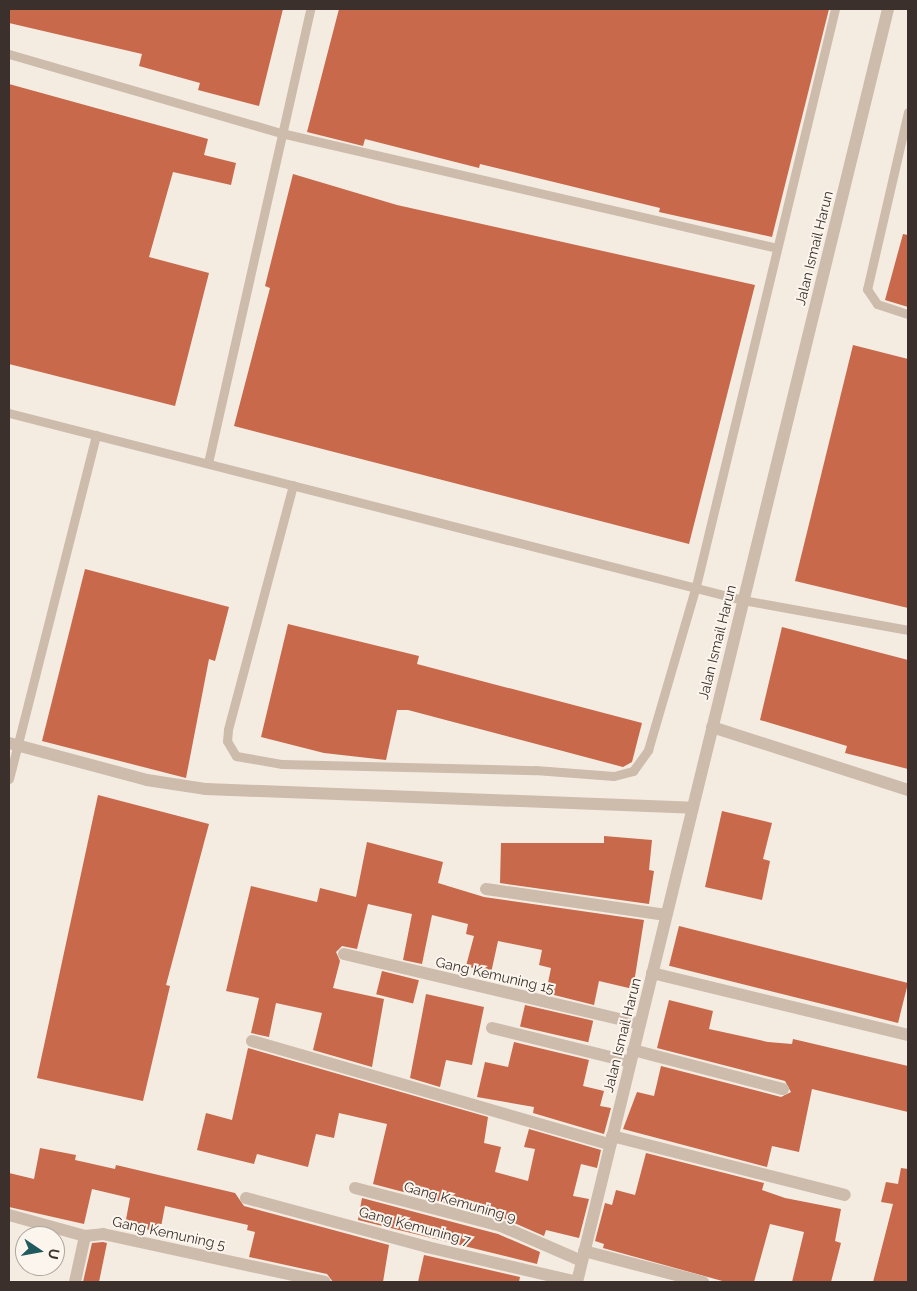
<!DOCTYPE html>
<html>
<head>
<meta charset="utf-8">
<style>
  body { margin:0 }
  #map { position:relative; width:917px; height:1291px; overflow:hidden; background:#f4ebe1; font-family:Raleway,sans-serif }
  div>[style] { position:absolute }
  .building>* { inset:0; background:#c8694b; transform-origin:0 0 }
  .service>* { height:9px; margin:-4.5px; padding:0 4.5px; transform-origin:4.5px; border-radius:4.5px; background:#cdbbac }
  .minor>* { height:12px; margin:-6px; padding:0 6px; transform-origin:6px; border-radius:6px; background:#cdbbac }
  .tertiary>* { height:12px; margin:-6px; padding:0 6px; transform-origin:6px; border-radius:6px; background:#cdbbac }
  span { translate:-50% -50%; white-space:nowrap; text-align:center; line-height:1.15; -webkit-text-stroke:4px #fbf5ee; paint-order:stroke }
  .street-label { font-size:14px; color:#3b302b }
  .frame { position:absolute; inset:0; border:10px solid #3b302b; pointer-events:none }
  .north { position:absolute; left:15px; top:1226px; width:50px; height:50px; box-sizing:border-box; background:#fbf5ee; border:1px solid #aea6a0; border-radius:50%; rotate:102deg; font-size:14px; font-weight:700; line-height:20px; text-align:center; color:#3b302b }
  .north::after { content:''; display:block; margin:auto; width:18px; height:22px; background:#1f5a5e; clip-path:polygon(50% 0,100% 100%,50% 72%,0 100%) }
</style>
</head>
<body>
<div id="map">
  <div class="building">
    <div style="clip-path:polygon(9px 9px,283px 9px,259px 106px,198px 90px,200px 83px,139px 66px,142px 54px,9px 23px)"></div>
    <div style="clip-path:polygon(339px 9px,829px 9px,772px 237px,659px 212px,660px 208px,480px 164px,479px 168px,365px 139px,363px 146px,307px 132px)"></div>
    <div style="clip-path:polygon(9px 84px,208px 139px,204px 155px,236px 163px,231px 185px,173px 172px,149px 257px,209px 273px,175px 406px,9px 364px)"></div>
    <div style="clip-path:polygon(293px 174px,397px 205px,755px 285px,689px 544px,234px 426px,270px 288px,265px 286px)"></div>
    <div style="clip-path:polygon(903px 234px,908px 235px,908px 307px,885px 300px)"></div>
    <div style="clip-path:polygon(853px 345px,908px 359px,908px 608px,795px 581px)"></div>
    <div style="clip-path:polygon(85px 569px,229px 607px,215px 661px,209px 659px,186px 778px,42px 741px)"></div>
    <div style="clip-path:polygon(288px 624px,419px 656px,417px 664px,642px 723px,632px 762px,623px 767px,408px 710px,397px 710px,386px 760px,324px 753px,261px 737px)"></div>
    <div style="clip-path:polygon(782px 627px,908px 660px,908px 769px,845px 753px,847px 746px,760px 720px)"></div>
    <div style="clip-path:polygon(98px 795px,209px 824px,166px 985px,170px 986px,143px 1101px,37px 1078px)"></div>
    <div style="clip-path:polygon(722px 811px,772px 823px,763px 859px,770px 861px,762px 900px,705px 887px)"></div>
    <div style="clip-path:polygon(604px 836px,652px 840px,649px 870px,654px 871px,649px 904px,500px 883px,501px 843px,604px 843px)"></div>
    <div style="clip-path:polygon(367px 842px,443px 862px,438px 883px,484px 897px,644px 920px,633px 989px,599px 981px,594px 1005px,546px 993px,551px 968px,539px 965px,542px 950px,498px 941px,491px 973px,466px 966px,474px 936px,466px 934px,468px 924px,432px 915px,422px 964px,403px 960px,412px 914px,368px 904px,357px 949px,342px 946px,336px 952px,340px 961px,333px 988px,384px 999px,372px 1067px,313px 1050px,322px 1013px,276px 1003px,269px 1037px,251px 1033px,259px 998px,226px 991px,251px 886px,317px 902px,320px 888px,356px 897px)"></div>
    <div style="left:679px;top:926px;width:236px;height:41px;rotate:14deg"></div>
    <div style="left:382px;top:971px;width:38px;height:24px;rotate:14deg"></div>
    <div style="clip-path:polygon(426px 994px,484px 1007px,472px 1065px,446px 1060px,440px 1087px,410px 1078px)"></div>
    <div style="clip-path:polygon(669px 1000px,713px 1011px,709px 1029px,768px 1042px,792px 1044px,793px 1039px,908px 1066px,908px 1112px,812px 1089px,799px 1152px,772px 1146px,767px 1167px,623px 1129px,637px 1092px,654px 1096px,661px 1066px,781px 1097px,791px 1092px,785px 1081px,657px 1048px)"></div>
    <div style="left:525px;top:1005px;width:70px;height:22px;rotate:13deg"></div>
    <div style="clip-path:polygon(514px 1042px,589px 1060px,583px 1086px,604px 1091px,600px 1106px,611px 1108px,604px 1134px,533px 1113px,534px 1107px,477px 1097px,485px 1062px,508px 1067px)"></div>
    <div style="clip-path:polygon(248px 1048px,488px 1117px,484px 1143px,501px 1147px,495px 1172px,528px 1181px,535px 1149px,524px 1147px,529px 1129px,601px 1150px,597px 1168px,581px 1164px,573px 1196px,589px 1199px,579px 1238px,546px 1230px,544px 1236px,503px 1218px,373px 1184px,387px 1124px,339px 1113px,334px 1138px,316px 1134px,308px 1167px,257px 1154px,254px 1164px,197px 1150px,206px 1113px,232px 1120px)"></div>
    <div style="clip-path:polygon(40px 1148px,76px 1155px,75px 1160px,115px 1169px,116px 1165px,235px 1193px,244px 1206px,389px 1245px,383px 1282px,333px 1282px,327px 1274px,249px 1257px,255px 1232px,247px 1230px,248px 1225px,165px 1206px,160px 1232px,125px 1225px,130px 1198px,92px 1189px,84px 1224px,9px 1207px,9px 1173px,34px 1179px)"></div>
    <div style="clip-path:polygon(646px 1153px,764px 1183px,762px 1190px,785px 1198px,841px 1209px,835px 1241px,841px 1243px,831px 1282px,792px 1282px,804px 1232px,770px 1224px,754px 1282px,726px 1282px,603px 1248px,604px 1244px,595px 1241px,605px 1203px,612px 1205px,616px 1190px,635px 1195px)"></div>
    <div style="clip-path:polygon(901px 1168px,908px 1169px,908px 1282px,873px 1282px,893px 1204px,881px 1202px,886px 1182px,898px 1184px)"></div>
    <div style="clip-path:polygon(362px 1198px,498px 1234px,540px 1252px,537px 1264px,358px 1220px)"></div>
    <div style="clip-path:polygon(103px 1242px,107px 1243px,99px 1282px,83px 1282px,92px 1243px)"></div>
    <div style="clip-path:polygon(424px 1255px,520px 1277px,519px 1282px,418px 1282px)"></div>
  </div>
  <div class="service">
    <div style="left:9px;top:54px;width:283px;rotate:16.2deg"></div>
    <div style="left:281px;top:133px;width:509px;rotate:13.05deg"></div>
    <div style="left:908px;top:112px;width:182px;rotate:103deg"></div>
    <div style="left:867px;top:289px;width:18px;rotate:56deg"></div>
    <div style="left:877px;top:304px;width:33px;rotate:18deg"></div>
    <div style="left:9px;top:413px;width:757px;rotate:14.29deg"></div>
    <div style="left:743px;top:600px;width:168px;rotate:10.3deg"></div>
    <div style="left:208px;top:463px;width:465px;rotate:-77.3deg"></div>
    <div style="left:293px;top:485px;width:253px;rotate:104.9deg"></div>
    <div style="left:228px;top:730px;width:11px;rotate:95deg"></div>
    <div style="left:227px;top:741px;width:17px;rotate:59deg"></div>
    <div style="left:236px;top:756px;width:47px;rotate:9.9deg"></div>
    <div style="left:282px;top:764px;width:253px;rotate:1.4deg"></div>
    <div style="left:535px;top:770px;width:79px;rotate:4.3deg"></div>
    <div style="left:614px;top:776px;width:20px;rotate:-15deg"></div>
    <div style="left:633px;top:771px;width:26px;rotate:-54deg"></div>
    <div style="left:648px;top:750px;width:171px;rotate:-73.7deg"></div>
    <div style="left:696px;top:586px;width:594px;rotate:-76.46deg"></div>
    <div style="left:9px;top:779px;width:355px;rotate:-75.8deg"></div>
  </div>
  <div class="minor">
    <div style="left:712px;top:727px;width:206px;rotate:17.8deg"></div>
    <div style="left:9px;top:743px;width:143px;rotate:15deg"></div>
    <div style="left:147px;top:780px;width:60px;rotate:8.7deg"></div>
    <div style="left:206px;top:789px;width:487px;rotate:2.2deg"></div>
    <div style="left:486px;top:889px;width:182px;rotate:8.2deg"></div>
    <div style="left:344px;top:954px;width:304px;rotate:13.3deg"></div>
    <div style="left:652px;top:973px;width:263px;rotate:13.6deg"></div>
    <div style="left:492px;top:1028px;width:142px;rotate:13.8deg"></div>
    <div style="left:252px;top:1041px;width:373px;rotate:16.1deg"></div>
    <div style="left:633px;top:1050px;width:155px;rotate:14.6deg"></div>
    <div style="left:612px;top:1136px;width:240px;rotate:14.2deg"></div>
    <div style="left:355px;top:1188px;width:151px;rotate:14.6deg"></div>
    <div style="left:501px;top:1226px;width:88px;rotate:23.4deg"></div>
    <div style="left:246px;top:1198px;width:188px;rotate:15.1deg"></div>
    <div style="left:427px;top:1247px;width:154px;rotate:13.1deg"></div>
    <div style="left:9px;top:1215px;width:79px;rotate:15.4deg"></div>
    <div style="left:85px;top:1236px;width:18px;rotate:-6deg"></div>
    <div style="left:103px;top:1234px;width:227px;rotate:12.2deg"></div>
    <div style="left:584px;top:1251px;width:123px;rotate:14.6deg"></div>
    <div style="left:75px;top:1282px;width:47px;rotate:-77.7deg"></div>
  </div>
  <div class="tertiary">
    <div style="left:577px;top:1282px;width:1310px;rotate:-76.27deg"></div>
  </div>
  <div class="street-label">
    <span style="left:814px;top:248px;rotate:-76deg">Jalan Ismail Harun</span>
    <span style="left:717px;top:642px;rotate:-76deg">Jalan Ismail Harun</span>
    <span style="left:495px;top:975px;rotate:13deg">Gang Kemuning 15</span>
    <span style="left:622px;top:1035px;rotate:-76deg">Jalan Ismail Harun</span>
    <span style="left:460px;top:1202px;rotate:16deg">Gang Kemuning 9</span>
    <span style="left:415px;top:1226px;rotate:15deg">Gang Kemuning 7</span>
    <span style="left:169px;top:1233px;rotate:12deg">Gang Kemuning 5</span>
  </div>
  <div class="frame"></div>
  <div class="north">U</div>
</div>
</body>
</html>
